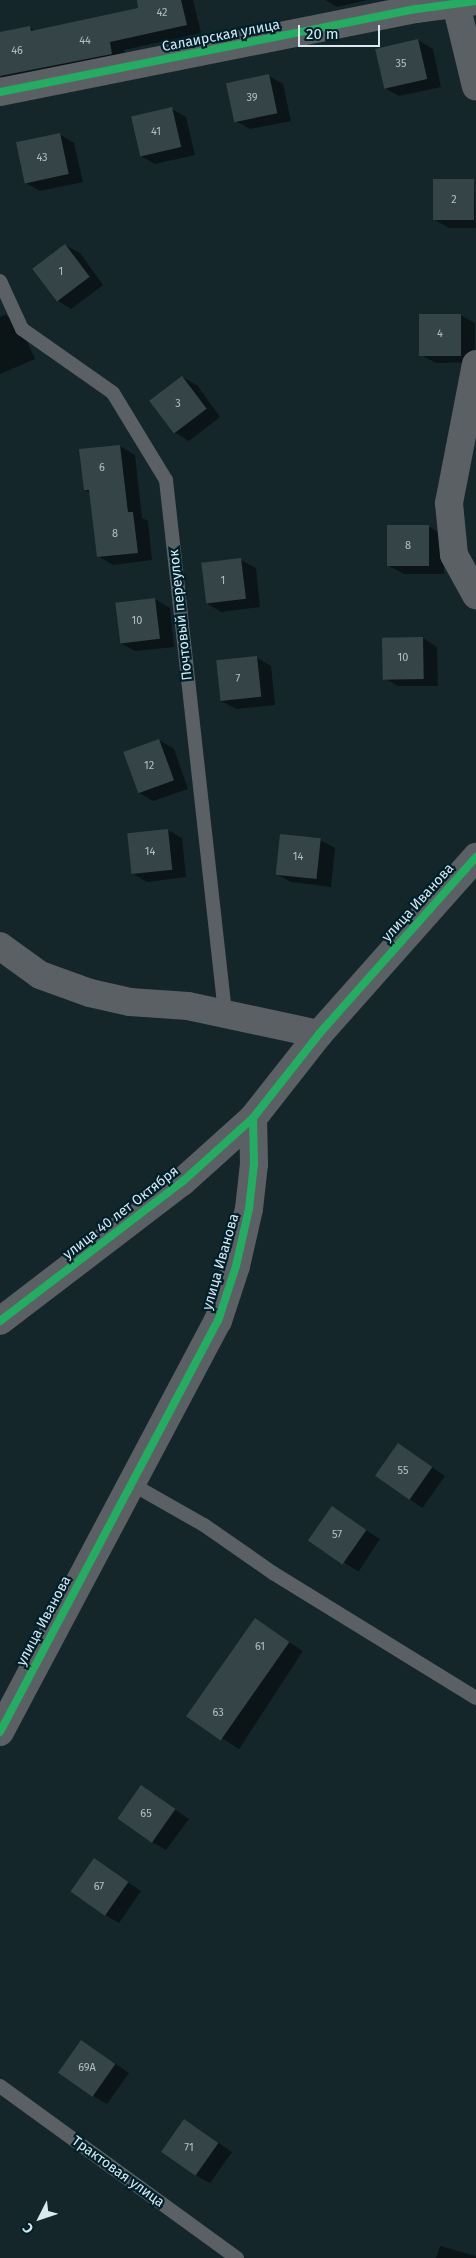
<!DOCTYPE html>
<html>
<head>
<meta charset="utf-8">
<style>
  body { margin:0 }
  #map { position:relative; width:476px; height:2258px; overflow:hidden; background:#15262b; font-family:"Fira Sans",sans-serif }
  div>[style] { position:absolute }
  .shadow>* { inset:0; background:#0007; transform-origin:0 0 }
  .building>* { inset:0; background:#354447; transform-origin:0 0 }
  .service>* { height:14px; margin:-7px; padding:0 7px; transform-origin:7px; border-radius:7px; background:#5b6064 }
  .minor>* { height:28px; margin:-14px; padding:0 14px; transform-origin:14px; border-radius:14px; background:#5b6064 }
  .tertiary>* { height:28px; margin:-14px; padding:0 14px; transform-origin:14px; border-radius:14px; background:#5b6064 }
  .cycleway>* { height:8px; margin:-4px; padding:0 4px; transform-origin:4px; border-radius:4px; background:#26ab63 }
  span { translate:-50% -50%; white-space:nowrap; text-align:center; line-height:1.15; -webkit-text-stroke:4.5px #01202b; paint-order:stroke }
  .number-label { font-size:11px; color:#afc0c6 }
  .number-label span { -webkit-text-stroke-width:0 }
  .street-label { font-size:14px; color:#d8e9f0 }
  .north { position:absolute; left:15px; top:2193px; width:50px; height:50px; -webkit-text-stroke:4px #01202b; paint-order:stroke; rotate:229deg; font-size:14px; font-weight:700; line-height:20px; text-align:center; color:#d8e9f0 }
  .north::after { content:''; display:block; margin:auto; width:18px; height:22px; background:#d8e9f0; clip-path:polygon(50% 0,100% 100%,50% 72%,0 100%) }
  .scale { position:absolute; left:298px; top:25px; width:82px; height:22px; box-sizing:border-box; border:2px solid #d8e9f0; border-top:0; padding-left:6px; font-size:15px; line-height:18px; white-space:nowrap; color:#d8e9f0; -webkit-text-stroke:4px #01202b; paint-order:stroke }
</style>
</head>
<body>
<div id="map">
  <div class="shadow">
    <div style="clip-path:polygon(138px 0,193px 0,201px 33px,124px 50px,126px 62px,14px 84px,0 76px,0 34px,29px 27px,36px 31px,140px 9px)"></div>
    <div style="clip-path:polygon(325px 0,367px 0,337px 7px)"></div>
    <div style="clip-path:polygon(418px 40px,433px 49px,441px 87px,399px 96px,385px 88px)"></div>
    <div style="clip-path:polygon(269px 76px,283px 84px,291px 121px,250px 129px,236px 121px)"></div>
    <div style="clip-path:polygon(172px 109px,186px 117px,195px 155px,155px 164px,141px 156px)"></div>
    <div style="clip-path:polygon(59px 134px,74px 143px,83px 182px,40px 191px,26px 183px)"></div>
    <div style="clip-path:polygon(474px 180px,476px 228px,449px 228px,435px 220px)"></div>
    <div style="clip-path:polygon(65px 245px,80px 253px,103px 285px,71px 309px,57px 300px)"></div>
    <div style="clip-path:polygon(5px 315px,19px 323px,35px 359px,0 374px,0 317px)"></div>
    <div style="clip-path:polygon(460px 315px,475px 323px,475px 362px,436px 363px,421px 355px)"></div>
    <div style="clip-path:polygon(182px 377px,197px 385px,220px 417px,189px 441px,174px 432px,151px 400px)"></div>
    <div style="clip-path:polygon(120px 446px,135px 455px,142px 518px,148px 521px,152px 560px,113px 565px,98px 556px,91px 493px,85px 490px)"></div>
    <div style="clip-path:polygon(428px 526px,443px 535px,444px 574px,404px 574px,389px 566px)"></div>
    <div style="clip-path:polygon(241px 560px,256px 568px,260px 607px,221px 612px,206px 603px)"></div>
    <div style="clip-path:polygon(155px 599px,170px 608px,174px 647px,135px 651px,120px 643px,116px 604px)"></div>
    <div style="clip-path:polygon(423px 638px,437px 647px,438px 686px,398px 686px,384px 678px)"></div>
    <div style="clip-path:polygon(256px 657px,271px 666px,275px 705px,236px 709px,221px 701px)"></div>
    <div style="clip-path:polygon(159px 740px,174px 749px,188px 789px,153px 801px,139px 793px)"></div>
    <div style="clip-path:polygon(168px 830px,182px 838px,186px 877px,147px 882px,133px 874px)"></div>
    <div style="clip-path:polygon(320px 840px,335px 848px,331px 887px,291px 882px,277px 874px)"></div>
    <div style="left:399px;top:1444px;width:56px;height:39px;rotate:35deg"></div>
    <div style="left:332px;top:1508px;width:57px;height:39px;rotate:33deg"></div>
    <div style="left:255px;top:1620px;width:57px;height:117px;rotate:33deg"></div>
    <div style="clip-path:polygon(142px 1787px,189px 1819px,166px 1850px,152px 1842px)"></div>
    <div style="clip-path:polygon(94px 1860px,141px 1891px,119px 1923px,105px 1915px)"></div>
    <div style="clip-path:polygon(82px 2041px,129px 2073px,107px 2104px,93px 2096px)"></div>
    <div style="clip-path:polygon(185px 2120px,232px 2152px,210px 2183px,195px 2175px)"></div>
    <div style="clip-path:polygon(440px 2246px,476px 2256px,476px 2258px,436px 2258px)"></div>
  </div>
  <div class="building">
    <div style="clip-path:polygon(137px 0,181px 0,187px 25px,110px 42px,112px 54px,0 76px,0 32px,30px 26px,31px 31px,138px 8px)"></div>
    <div style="left:418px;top:39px;width:41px;height:44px;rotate:77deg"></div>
    <div style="left:269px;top:74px;width:40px;height:44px;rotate:78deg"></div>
    <div style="left:172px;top:107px;width:41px;height:42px;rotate:77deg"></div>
    <div style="left:60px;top:133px;width:42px;height:45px;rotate:78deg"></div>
    <div style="left:474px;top:179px;width:41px;height:41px;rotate:90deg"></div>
    <div style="left:65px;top:244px;width:41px;height:41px;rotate:53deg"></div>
    <div style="left:419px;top:314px;width:42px;height:42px"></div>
    <div style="left:182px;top:376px;width:41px;height:41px;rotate:53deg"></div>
    <div style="clip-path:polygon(120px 445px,128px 512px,133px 512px,138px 553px,97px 557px,89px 490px,84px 490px,79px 449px)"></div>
    <div style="left:429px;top:525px;width:41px;height:42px;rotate:90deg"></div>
    <div style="left:241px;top:558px;width:41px;height:40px;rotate:83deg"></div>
    <div style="left:155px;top:598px;width:41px;height:40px;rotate:83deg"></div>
    <div style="left:423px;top:637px;width:42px;height:41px;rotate:89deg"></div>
    <div style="left:257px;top:656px;width:41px;height:41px;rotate:84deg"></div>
    <div style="left:159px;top:739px;width:44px;height:38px;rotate:70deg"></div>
    <div style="left:168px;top:829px;width:41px;height:41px;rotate:84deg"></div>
    <div style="left:280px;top:834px;width:41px;height:41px;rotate:6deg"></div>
    <div style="left:398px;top:1443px;width:42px;height:40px;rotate:35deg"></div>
    <div style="left:332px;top:1506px;width:42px;height:42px;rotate:35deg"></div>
    <div style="left:255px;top:1618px;width:42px;height:120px;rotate:35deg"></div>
    <div style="left:141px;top:1785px;width:42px;height:41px;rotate:35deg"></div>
    <div style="left:94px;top:1858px;width:42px;height:41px;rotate:35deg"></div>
    <div style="left:81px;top:2040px;width:42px;height:40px;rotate:35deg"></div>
    <div style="left:184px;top:2119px;width:42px;height:40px;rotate:35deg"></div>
  </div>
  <div class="service">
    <div style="left:0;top:281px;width:53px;rotate:65.4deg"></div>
    <div style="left:22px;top:329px;width:111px;rotate:35.1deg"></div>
    <div style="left:113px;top:393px;width:102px;rotate:58.7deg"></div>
    <div style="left:166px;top:480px;width:536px;rotate:83.68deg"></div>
    <div style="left:130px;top:1483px;width:85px;rotate:29.6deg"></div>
    <div style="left:204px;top:1525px;width:84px;rotate:34.8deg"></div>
    <div style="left:273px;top:1573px;width:238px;rotate:31.6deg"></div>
    <div style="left:0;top:2086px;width:293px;rotate:36deg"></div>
  </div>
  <div class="minor">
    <div style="left:455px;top:0;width:89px;rotate:76.4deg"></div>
    <div style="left:0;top:92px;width:425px;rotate:-11.3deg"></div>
    <div style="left:417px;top:9px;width:60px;rotate:-7.7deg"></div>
    <div style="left:476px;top:364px;width:142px;rotate:101deg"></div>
    <div style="left:449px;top:503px;width:52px;rotate:84.5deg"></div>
    <div style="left:454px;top:555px;width:46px;rotate:61.2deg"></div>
    <div style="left:0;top:946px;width:49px;rotate:35.9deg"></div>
    <div style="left:40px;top:975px;width:53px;rotate:19.8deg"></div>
    <div style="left:90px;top:993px;width:41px;rotate:12.7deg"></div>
    <div style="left:130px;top:1002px;width:58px;rotate:3.9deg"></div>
    <div style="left:188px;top:1006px;width:134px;rotate:12.1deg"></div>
    <div style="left:0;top:1732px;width:465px;rotate:-62.1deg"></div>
    <div style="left:218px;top:1321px;width:58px;rotate:-71.9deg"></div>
    <div style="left:236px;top:1266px;width:58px;rotate:-77.2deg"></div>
    <div style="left:249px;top:1209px;width:45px;rotate:-83.7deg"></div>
    <div style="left:254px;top:1164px;width:46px;rotate:-91.2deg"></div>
  </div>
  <div class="tertiary">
    <div style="left:0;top:1321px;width:229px;rotate:-37.4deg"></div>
    <div style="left:182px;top:1182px;width:96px;rotate:-42deg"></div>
    <div style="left:253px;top:1118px;width:107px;rotate:-51.8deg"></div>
    <div style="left:319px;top:1034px;width:237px;rotate:-48.4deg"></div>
  </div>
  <div class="cycleway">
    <div style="left:0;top:92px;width:425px;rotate:-11.3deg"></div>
    <div style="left:417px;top:9px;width:60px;rotate:-7.7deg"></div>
    <div style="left:0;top:1321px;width:229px;rotate:-37.4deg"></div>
    <div style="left:182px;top:1182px;width:96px;rotate:-42deg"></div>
    <div style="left:253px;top:1118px;width:107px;rotate:-51.8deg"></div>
    <div style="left:319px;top:1034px;width:237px;rotate:-48.4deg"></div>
    <div style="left:0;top:1732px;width:465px;rotate:-62.1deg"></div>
    <div style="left:218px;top:1321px;width:58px;rotate:-71.9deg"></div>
    <div style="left:236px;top:1266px;width:58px;rotate:-77.2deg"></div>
    <div style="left:249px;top:1209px;width:45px;rotate:-83.7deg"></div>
    <div style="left:254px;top:1164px;width:46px;rotate:-91.2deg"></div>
  </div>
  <div class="number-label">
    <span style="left:162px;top:13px">42</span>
    <span style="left:85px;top:41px">44</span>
    <span style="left:17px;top:51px">46</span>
    <span style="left:401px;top:64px">35</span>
    <span style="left:252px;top:98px">39</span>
    <span style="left:156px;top:132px">41</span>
    <span style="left:42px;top:158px">43</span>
    <span style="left:454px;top:200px">2</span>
    <span style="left:61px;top:272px">1</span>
    <span style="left:440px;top:334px">4</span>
    <span style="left:178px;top:404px">3</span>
    <span style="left:102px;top:468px">6</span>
    <span style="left:115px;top:534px">8</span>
    <span style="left:408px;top:546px">8</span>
    <span style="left:223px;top:581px">1</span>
    <span style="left:137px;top:621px">10</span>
    <span style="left:403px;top:658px">10</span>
    <span style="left:238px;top:679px">7</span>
    <span style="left:149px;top:766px">12</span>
    <span style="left:150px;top:852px">14</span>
    <span style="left:298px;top:857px">14</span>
    <span style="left:403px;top:1471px">55</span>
    <span style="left:337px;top:1535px">57</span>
    <span style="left:260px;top:1647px">61</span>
    <span style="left:218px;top:1713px">63</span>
    <span style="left:146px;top:1814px">65</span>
    <span style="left:99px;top:1887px">67</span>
    <span style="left:87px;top:2068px">69А</span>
    <span style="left:189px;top:2148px">71</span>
  </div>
  <div class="street-label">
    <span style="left:221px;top:36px;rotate:-11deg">Салаирская улица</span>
    <span style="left:181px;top:615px;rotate:-96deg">Почтовый переулок</span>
    <span style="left:418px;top:903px;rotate:-48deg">улица Иванова</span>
    <span style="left:121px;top:1213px;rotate:-38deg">улица 40 лет Октября</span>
    <span style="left:221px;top:1262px;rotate:-74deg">улица Иванова</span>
    <span style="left:44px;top:1621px;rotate:-62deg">улица Иванова</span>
    <span style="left:118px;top:2172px;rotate:36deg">Трактовая улица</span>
  </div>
  <div class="north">С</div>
  <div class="scale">20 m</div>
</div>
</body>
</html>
